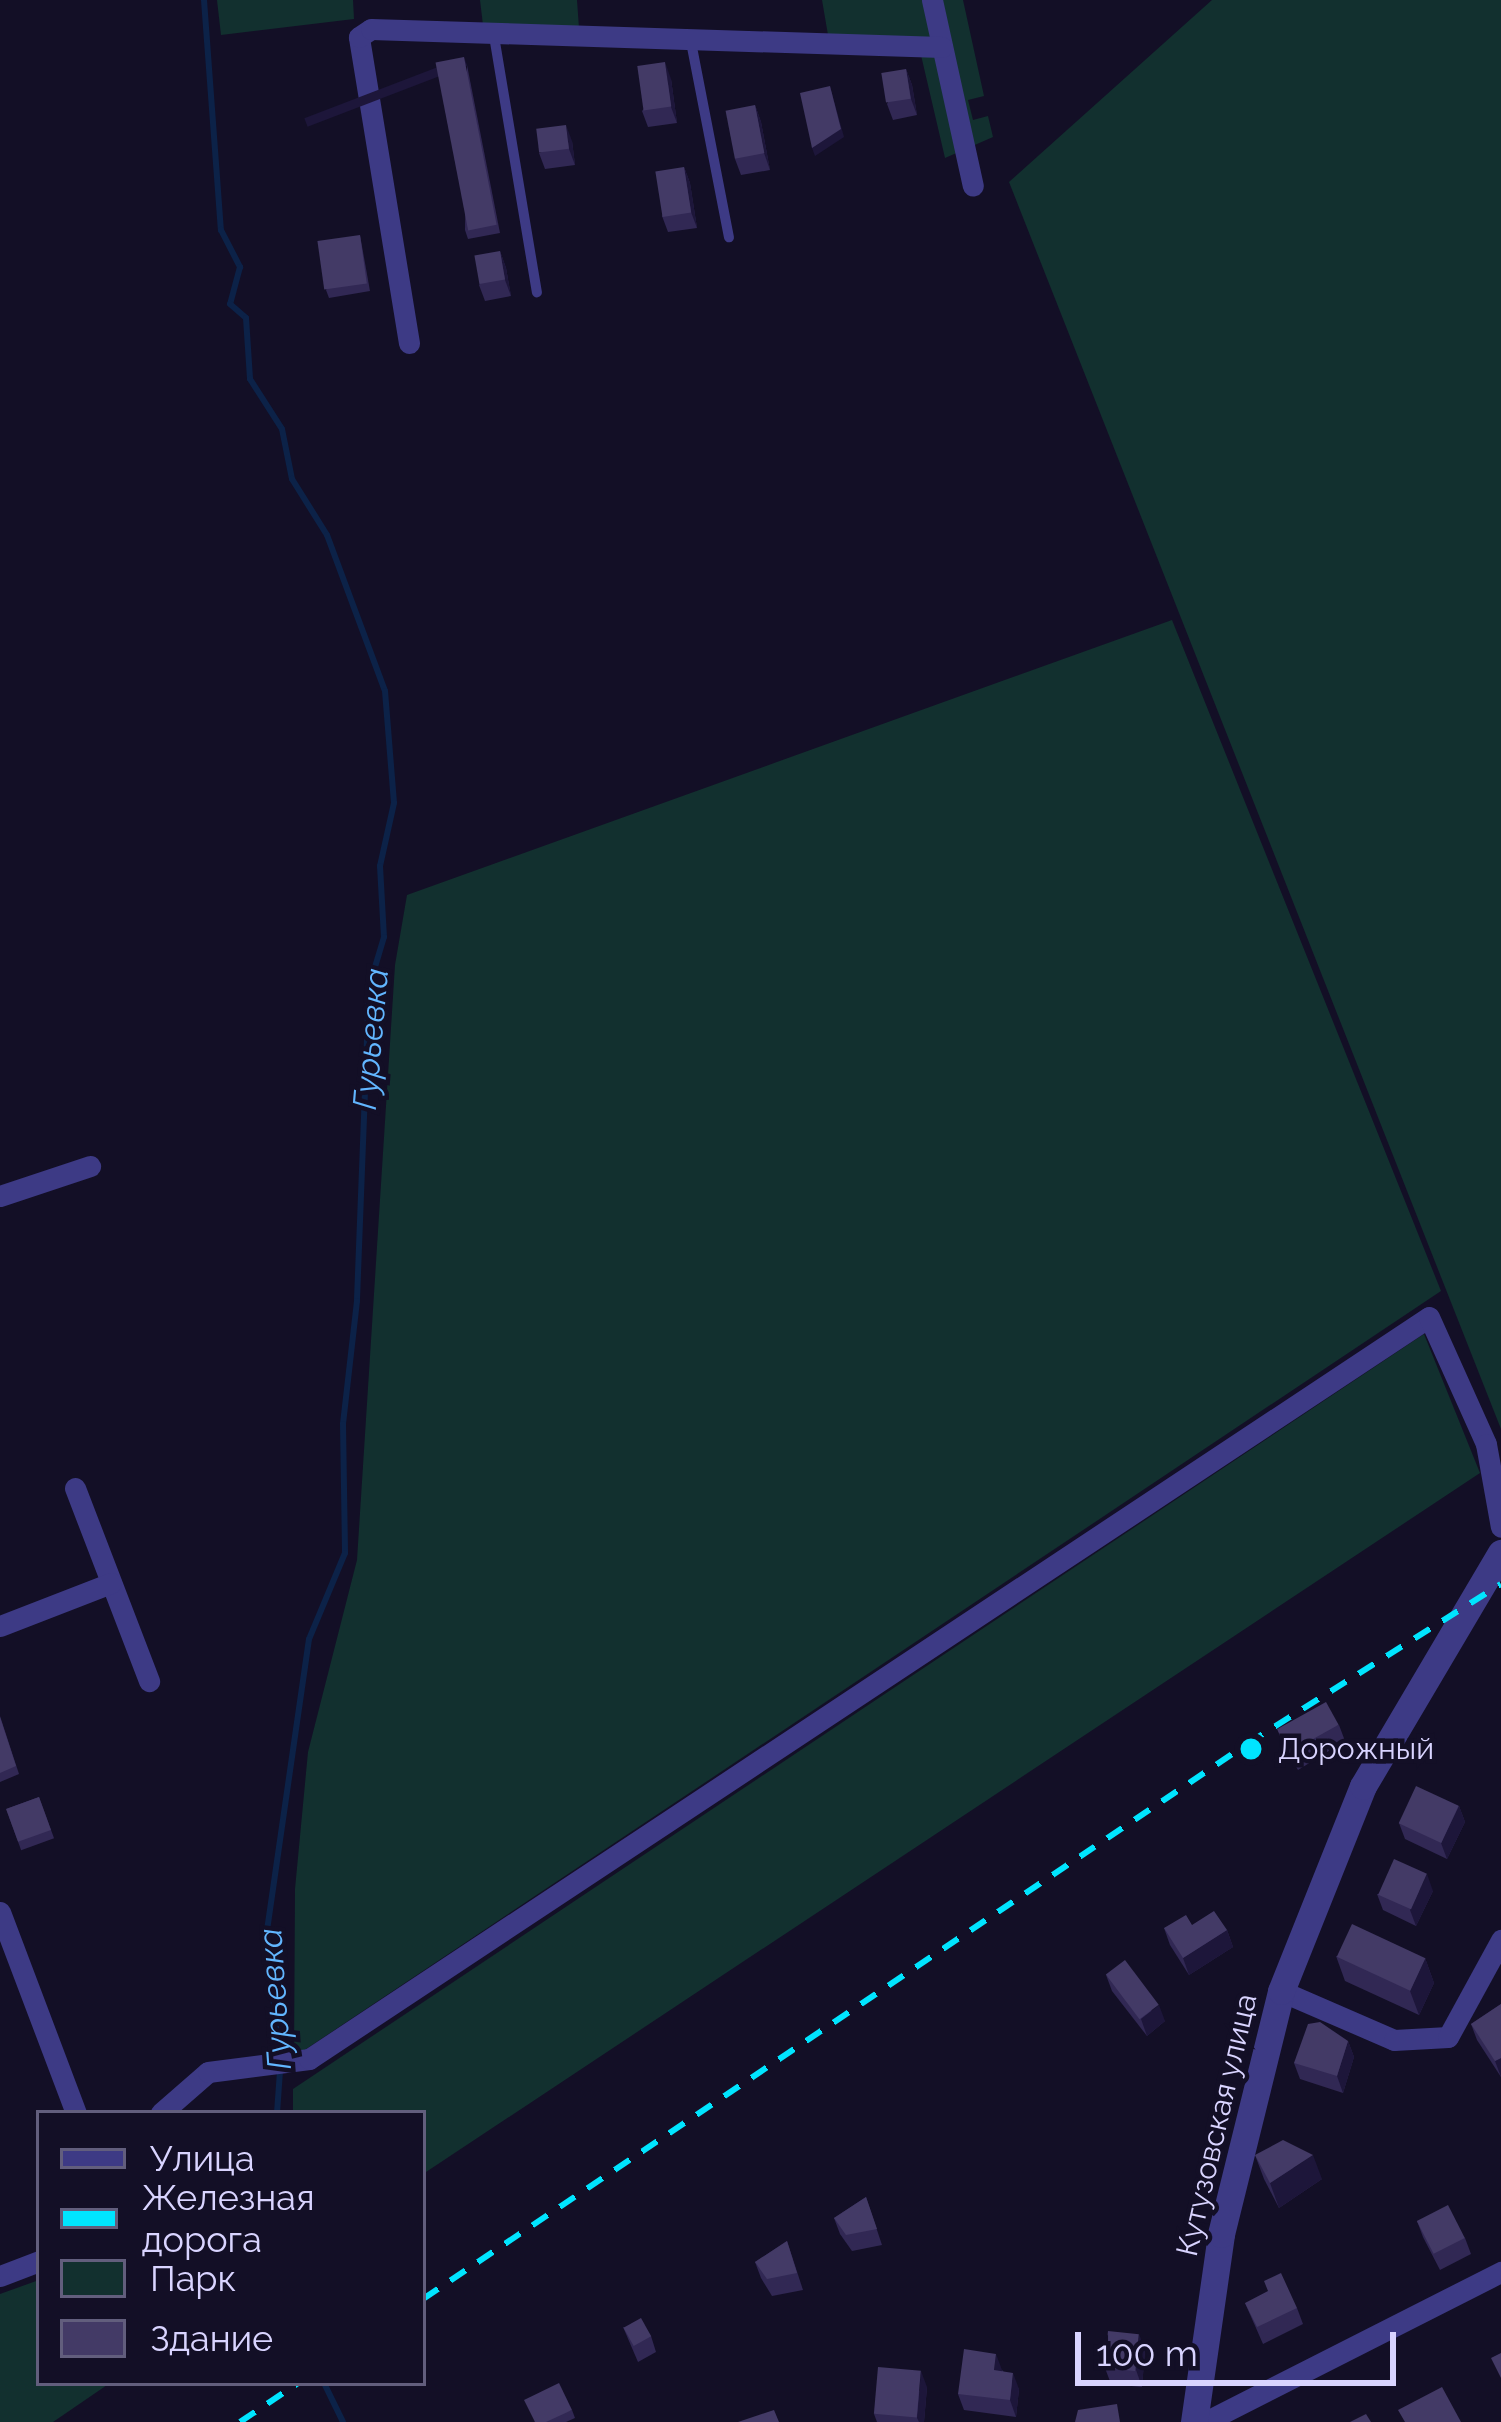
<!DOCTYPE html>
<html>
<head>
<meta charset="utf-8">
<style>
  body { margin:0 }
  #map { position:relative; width:1501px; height:2422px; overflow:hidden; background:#130f26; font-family:Raleway,sans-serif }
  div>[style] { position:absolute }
  .green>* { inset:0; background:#12302f }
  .stream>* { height:6px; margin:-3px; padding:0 3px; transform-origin:3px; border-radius:3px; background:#0c2248 }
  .service>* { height:10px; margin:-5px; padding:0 5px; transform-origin:5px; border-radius:5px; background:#3d3a85 }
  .minor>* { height:21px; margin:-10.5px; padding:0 10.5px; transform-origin:10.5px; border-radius:10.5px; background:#3d3a85 }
  .tertiary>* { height:27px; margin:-13.5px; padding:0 13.5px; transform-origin:13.5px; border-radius:13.5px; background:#3d3a85 }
  .rail>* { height:6px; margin-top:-3px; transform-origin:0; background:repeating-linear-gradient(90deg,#00e5ff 0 18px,transparent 0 33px) }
  .wall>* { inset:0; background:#312854; transform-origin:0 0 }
  .shaded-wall>* { inset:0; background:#1d163a; transform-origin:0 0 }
  .building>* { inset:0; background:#433a66; transform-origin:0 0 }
  .dots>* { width:33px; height:33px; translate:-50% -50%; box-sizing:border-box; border:6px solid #130f26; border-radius:50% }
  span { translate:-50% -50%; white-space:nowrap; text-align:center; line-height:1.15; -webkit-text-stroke:9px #130f26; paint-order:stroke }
  .poi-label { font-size:30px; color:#d9d4ff }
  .left { translate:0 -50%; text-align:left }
  .street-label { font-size:30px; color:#d9d4ff }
  .water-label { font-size:33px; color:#62b6ff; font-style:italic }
  .legend { position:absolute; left:36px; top:2110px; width:390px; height:276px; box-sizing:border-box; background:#130f26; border:3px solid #625e7d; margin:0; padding:15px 21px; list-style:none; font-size:36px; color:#d9d4ff }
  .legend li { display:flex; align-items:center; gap:24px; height:60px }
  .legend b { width:60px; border:3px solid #625e7d }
  .scale { position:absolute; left:1075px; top:2332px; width:321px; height:54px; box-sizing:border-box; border:6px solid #d9d4ff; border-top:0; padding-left:15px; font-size:36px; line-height:42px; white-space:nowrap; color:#d9d4ff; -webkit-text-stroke:9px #130f26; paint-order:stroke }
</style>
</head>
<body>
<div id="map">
  <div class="green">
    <div style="clip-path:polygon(217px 0,353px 0,354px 19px,221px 35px)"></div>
    <div style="clip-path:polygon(480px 0,577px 0,579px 28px,483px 25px)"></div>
    <div style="clip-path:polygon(822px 0,963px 0,984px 96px,968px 100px,973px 120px,988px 116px,993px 137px,945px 158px,917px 38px,828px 35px)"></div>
    <div style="clip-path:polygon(1212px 0,1501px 0,1501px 1429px,1009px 182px)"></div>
    <div style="clip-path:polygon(1172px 620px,1441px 1291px,294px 2057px,295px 1889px,308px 1752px,357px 1560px,395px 965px,407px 895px)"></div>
    <div style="clip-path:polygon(1424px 1334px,1480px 1473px,423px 2174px,423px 2113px,293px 2113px,293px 2089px)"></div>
    <div style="clip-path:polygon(39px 2280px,39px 2383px,110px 2383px,53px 2422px,0 2422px,0 2294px)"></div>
  </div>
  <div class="stream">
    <div style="left:204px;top:0;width:231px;rotate:85.8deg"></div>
    <div style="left:221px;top:230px;width:42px;rotate:62.8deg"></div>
    <div style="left:240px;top:267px;width:38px;rotate:105deg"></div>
    <div style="left:230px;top:304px;width:21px;rotate:41deg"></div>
    <div style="left:246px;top:318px;width:61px;rotate:86.2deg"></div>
    <div style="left:250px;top:379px;width:59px;rotate:57.4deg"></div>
    <div style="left:282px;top:429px;width:51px;rotate:78.7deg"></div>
    <div style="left:292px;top:479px;width:66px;rotate:58deg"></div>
    <div style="left:327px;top:535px;width:166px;rotate:69.6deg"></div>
    <div style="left:385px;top:691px;width:112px;rotate:85.4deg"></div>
    <div style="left:394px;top:803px;width:65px;rotate:102.5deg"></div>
    <div style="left:380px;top:866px;width:71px;rotate:86.8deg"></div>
    <div style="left:384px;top:937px;width:52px;rotate:106.7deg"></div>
    <div style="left:369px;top:987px;width:314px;rotate:92.2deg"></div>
    <div style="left:357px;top:1301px;width:124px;rotate:96.5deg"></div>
    <div style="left:343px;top:1424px;width:129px;rotate:89.1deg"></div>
    <div style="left:345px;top:1553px;width:93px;rotate:112.7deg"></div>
    <div style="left:309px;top:1639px;width:295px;rotate:98.2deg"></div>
    <div style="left:267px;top:1931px;width:128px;rotate:84.6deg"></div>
    <div style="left:277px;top:2113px;width:42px;rotate:-85.9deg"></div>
    <div style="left:324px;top:2383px;width:43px;rotate:64deg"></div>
  </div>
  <div class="service">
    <div style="left:494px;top:36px;width:260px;rotate:80.5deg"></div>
    <div style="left:691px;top:42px;width:199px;rotate:79deg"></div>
  </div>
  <div class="minor">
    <div style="left:932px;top:0;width:190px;rotate:77.6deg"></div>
    <div style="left:409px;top:343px;width:310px;rotate:-99.3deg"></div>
    <div style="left:359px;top:37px;width:14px;rotate:-34deg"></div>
    <div style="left:371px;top:29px;width:571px;rotate:1.81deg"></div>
    <div style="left:0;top:1196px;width:95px;rotate:-18.4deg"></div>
    <div style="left:75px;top:1488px;width:207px;rotate:69deg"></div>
    <div style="left:0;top:1626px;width:119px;rotate:-21.2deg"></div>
    <div style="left:0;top:1912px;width:215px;rotate:69.3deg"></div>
    <div style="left:1281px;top:1991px;width:123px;rotate:23.4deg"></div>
    <div style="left:1394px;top:2040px;width:54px;rotate:-3.2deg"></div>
    <div style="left:1448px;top:2037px;width:111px;rotate:-61.3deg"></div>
    <div style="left:161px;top:2113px;width:62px;rotate:-41.1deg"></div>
    <div style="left:208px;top:2072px;width:102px;rotate:-7.3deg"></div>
    <div style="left:309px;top:2059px;width:1343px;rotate:-33.52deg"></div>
    <div style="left:1429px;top:1317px;width:139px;rotate:65.8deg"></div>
    <div style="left:1486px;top:1444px;width:84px;rotate:79.8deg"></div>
    <div style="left:0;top:2276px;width:42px;rotate:-21deg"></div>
    <div style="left:1205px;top:2422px;width:332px;rotate:-26.9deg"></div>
  </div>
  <div class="tertiary">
    <div style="left:1194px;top:2422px;width:190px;rotate:-81.8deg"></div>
    <div style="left:1221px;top:2234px;width:250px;rotate:-76.1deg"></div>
    <div style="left:1281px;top:1991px;width:221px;rotate:-68.2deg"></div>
    <div style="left:1363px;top:1786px;width:271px;rotate:-59.4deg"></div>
  </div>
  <div class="rail">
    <div style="left:423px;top:2299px;width:993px;rotate:-33.96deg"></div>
    <div style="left:1247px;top:1744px;width:300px;rotate:-32.2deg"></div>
    <div style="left:240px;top:2422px;width:70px;rotate:-33.9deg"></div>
  </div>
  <div class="wall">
    <div style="clip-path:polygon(467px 65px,500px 233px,468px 239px,465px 230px)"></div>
    <div style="clip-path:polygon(906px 69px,912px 85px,917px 115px,893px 120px,887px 104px)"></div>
    <div style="clip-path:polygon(671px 79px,677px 123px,648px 127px,642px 111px)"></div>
    <div style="clip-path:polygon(755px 105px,761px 122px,770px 170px,741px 175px,735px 159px)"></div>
    <div style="clip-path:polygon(572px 141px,575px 165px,545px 169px,539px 153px)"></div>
    <div style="clip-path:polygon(684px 167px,690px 183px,697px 228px,668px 232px,662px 216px)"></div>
    <div style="clip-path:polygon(360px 235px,370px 291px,329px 298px,326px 290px)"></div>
    <div style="clip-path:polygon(500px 251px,506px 268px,511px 296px,485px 301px,479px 285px)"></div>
    <div style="clip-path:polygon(0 1716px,19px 1774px,0 1782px)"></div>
    <div style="clip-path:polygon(1339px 1725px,1345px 1741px,1298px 1770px,1284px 1747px,1278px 1731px)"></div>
    <div style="left:39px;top:1797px;width:44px;height:35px;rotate:70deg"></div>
    <div style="clip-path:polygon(1459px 1806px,1465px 1822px,1447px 1859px,1405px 1839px,1399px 1823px)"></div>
    <div style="clip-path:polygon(1433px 1891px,1416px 1926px,1383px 1910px,1377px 1894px)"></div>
    <div style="clip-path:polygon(1192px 1925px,1227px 1930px,1233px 1947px,1189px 1975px,1170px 1945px,1164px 1928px)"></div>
    <div style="clip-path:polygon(1336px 1956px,1425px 1958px,1434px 1983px,1419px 2015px,1345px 1981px)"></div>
    <div style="clip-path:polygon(1106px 1975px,1165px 2021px,1147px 2036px,1112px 1991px)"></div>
    <div style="clip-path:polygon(1501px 2004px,1501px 2077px,1477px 2040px,1471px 2024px)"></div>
    <div style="clip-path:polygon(1348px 2041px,1354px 2057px,1343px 2093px,1300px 2079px,1294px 2063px)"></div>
    <div style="clip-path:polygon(1255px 2155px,1322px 2179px,1279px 2208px,1264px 2179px)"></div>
    <div style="clip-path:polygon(866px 2197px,882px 2245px,852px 2251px,840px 2234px,834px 2218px)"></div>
    <div style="clip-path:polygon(1417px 2221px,1465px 2238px,1471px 2254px,1440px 2270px,1423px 2237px)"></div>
    <div style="clip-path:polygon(787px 2241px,803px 2290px,772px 2296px,761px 2278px,755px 2262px)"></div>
    <div style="clip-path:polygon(1245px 2303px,1297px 2308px,1303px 2324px,1263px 2344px)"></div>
    <div style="clip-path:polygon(623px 2327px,651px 2336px,656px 2352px,638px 2362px)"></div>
    <div style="clip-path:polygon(1145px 2350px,1142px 2387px,1111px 2384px,1105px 2368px)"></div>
    <div style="clip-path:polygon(1002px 2370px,1019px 2389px,1016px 2417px,964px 2410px,958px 2394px)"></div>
    <div style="clip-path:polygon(927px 2387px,924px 2422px,877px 2422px,874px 2414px)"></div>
    <div style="clip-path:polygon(572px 2410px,575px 2418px,566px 2422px,534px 2422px)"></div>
  </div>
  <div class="shaded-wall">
    <div style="left:464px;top:57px;width:9px;height:171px;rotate:69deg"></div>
    <div style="clip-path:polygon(665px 62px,671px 79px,677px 123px,671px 107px)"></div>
    <div style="clip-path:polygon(906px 69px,912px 85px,917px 115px,911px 99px)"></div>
    <div style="clip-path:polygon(830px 86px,844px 137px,815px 156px,812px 148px)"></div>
    <div style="clip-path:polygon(755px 105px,761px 122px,770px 170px,764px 153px)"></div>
    <div style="clip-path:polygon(566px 125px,572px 141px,575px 165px,569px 149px)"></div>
    <div style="clip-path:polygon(684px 167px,690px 183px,697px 228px,691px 212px)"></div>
    <div style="clip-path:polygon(500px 251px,506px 268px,511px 296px,505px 280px)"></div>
    <div style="clip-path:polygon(1459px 1806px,1465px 1822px,1447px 1859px,1441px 1843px)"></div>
    <div style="clip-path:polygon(1427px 1874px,1433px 1891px,1416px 1926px,1410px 1910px)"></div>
    <div style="clip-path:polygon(1227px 1930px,1233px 1947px,1189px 1975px,1183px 1958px)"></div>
    <div style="clip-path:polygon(1425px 1958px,1434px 1983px,1419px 2015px,1410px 1991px)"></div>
    <div style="clip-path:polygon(1159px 2005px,1165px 2021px,1147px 2036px,1141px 2019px)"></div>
    <div style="clip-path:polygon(1348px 2041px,1354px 2057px,1343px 2093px,1337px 2076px)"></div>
    <div style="clip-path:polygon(1501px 2058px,1501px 2077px,1495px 2061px)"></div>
    <div style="clip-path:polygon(1313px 2155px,1322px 2179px,1279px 2208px,1270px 2183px)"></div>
    <div style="clip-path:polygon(1139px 2334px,1145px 2350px,1142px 2387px,1136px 2370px)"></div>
    <div style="clip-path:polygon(996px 2354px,1002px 2370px,1000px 2387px,994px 2370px)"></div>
    <div style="clip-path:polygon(921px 2371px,927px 2387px,924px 2422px,919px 2422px,917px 2418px)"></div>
    <div style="clip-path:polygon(1013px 2373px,1019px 2389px,1016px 2417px,1010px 2400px)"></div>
  </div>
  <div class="building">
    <div style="left:464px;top:57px;width:171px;height:29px;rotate:79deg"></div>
    <div style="left:665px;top:62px;width:45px;height:28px;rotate:82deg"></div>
    <div style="left:906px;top:69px;width:30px;height:25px;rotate:81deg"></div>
    <div style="clip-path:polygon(830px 86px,841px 129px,812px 148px,800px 93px)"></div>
    <div style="left:755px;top:105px;width:49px;height:30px;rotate:79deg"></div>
    <div style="left:566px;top:125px;width:24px;height:30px;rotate:83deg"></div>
    <div style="left:684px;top:167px;width:46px;height:29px;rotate:81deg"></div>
    <div style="left:360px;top:235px;width:49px;height:43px;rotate:82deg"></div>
    <div style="left:500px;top:251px;width:29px;height:26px;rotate:80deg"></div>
    <div style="left:1326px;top:1702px;width:26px;height:56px;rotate:61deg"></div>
    <div style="clip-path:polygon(0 1717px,16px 1766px,0 1773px)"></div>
    <div style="left:1416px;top:1786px;width:47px;height:41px;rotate:25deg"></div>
    <div style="left:39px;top:1797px;width:35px;height:35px;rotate:70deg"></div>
    <div style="left:1394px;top:1859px;width:36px;height:39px;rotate:24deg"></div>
    <div style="clip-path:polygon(1214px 1911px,1227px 1930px,1183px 1958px,1164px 1928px,1186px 1915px,1192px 1925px)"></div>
    <div style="left:1352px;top:1924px;width:81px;height:36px;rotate:25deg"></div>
    <div style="left:1125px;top:1960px;width:56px;height:24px;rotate:53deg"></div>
    <div style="clip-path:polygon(1501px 2004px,1501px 2058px,1495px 2061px,1471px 2024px)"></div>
    <div style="clip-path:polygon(1320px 2022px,1348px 2041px,1337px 2076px,1294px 2063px,1308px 2024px)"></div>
    <div style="clip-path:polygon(1283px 2140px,1313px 2155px,1270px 2183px,1255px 2155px)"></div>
    <div style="clip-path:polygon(866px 2197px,877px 2229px,846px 2235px,834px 2218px)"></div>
    <div style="left:1448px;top:2205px;width:37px;height:35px;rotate:63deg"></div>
    <div style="clip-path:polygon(787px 2241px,797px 2273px,767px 2279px,755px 2262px)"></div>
    <div style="clip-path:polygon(1281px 2273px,1297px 2308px,1257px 2327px,1245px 2303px,1268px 2291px,1264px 2281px)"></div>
    <div style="left:641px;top:2318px;width:21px;height:20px;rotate:61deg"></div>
    <div style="left:1108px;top:2331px;width:31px;height:37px;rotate:6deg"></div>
    <div style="clip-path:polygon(964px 2349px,996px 2354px,994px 2370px,1013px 2373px,1010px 2400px,958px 2394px)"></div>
    <div style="clip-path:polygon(1501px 2353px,1501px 2378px,1491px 2358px)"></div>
    <div style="left:878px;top:2367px;width:43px;height:47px;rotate:5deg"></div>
    <div style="clip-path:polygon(559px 2383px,572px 2410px,546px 2422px,535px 2422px,524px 2400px)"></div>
    <div style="clip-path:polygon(1442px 2387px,1461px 2422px,1405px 2422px,1398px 2410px)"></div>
    <div style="clip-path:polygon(1117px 2404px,1120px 2422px,1075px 2422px,1078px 2410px)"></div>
    <div style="clip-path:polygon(774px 2410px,779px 2422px,738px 2422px)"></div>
    <div style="clip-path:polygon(1366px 2414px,1371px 2422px,1350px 2422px)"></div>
  </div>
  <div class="dots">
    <div style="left:1251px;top:1749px;background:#00e5ff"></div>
  </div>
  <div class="poi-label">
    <span class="left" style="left:1278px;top:1749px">Дорожный</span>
  </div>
  <div class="street-label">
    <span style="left:1217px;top:2125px;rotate:-77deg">Кутузовская улица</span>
  </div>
  <div class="water-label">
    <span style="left:371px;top:1039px;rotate:-85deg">Гурьевка</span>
    <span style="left:275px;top:1999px;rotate:-94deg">Гурьевка</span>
  </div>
  <ul class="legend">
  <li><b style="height:15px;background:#3d3a85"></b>Улица</li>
  <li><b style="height:15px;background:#00e5ff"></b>Железная дорога</li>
  <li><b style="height:33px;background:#12302f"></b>Парк</li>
  <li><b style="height:33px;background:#433a66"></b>Здание</li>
  </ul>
  <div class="scale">100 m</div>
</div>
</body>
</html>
